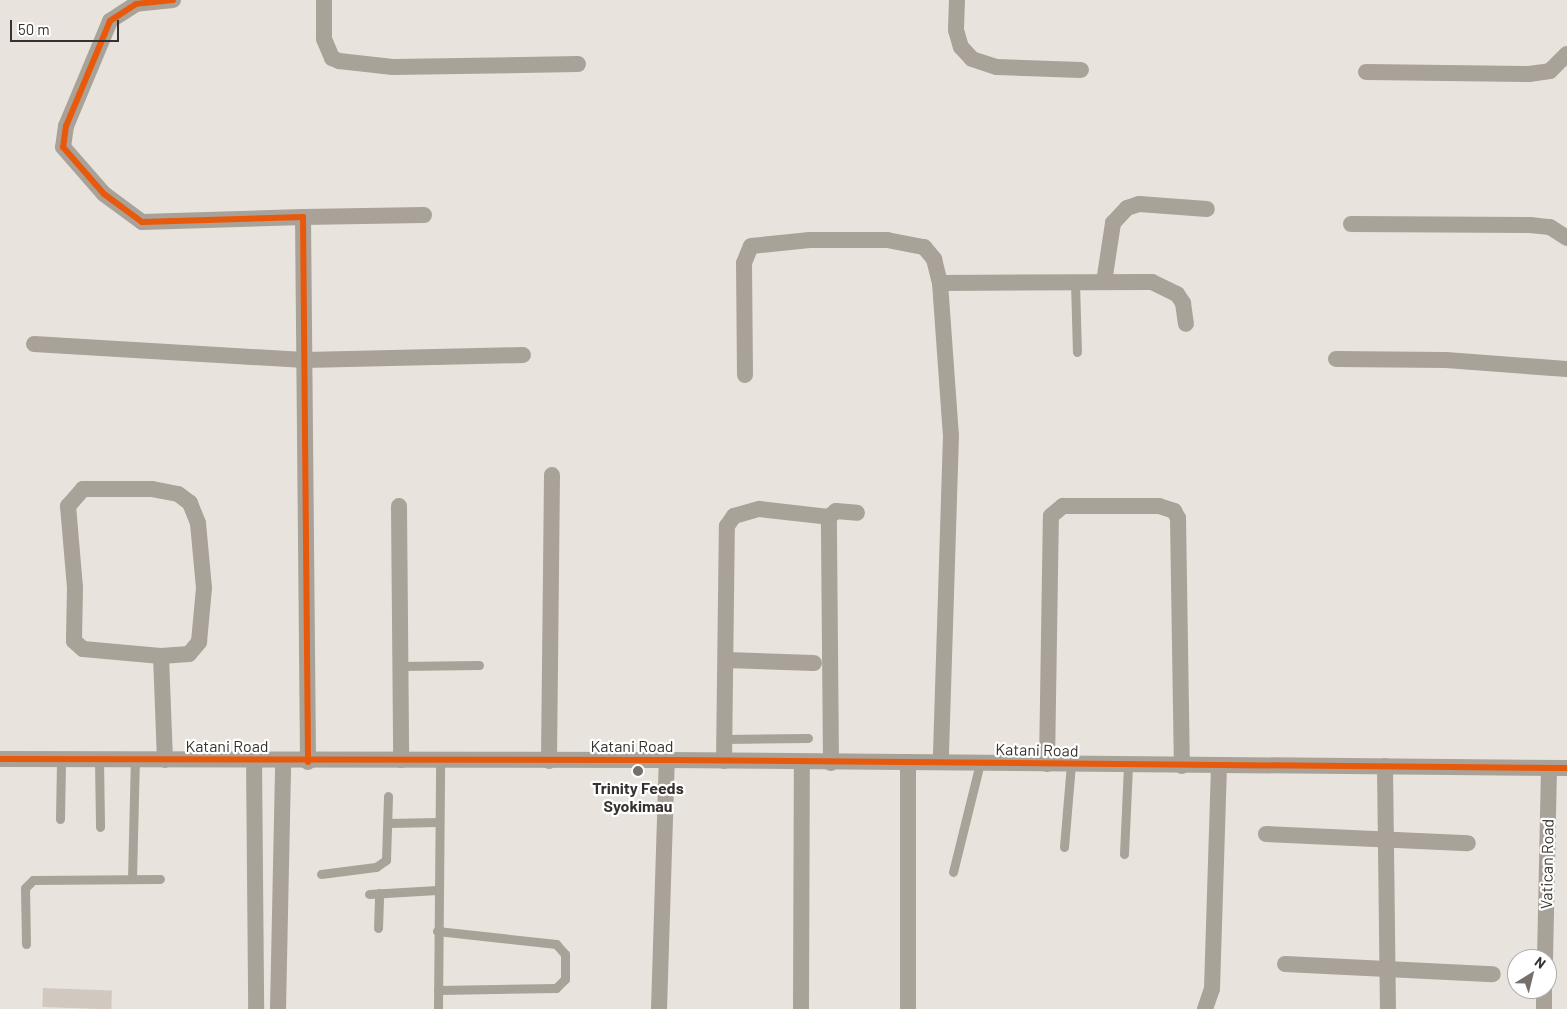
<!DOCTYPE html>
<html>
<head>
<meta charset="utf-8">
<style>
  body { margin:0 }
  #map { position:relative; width:1567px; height:1009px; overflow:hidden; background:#e9e3de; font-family:Barlow,sans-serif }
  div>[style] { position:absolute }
  .building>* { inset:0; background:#d1c8c0; transform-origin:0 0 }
  .lane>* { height:9px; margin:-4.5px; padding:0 4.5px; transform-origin:4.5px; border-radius:4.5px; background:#a8a298 }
  .street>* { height:16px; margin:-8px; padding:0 8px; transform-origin:8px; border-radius:8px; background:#a8a298 }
  .cycleway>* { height:6px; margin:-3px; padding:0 3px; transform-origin:3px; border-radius:3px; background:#e8590c }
  .dots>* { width:14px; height:14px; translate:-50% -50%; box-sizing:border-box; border:2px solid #fff; border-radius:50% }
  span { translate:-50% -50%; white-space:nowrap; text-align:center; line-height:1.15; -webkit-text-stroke:4.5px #fff; paint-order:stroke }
  .street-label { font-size:16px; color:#37322f }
  .poi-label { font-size:16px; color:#37322f; font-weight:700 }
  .north { position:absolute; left:1507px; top:949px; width:50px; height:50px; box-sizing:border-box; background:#fff; border:1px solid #afadac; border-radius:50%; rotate:36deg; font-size:14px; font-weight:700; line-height:20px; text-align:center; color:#37322f }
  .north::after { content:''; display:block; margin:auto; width:18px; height:22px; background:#75706c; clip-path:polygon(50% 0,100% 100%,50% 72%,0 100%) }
  .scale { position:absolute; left:10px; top:20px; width:109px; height:22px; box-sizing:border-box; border:2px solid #37322f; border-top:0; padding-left:6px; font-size:15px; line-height:18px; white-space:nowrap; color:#37322f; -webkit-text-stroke:4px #fff; paint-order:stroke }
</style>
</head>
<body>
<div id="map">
  <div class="building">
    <div style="left:43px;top:988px;width:69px;height:19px;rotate:2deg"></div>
  </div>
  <div class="lane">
    <div style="left:1075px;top:282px;width:70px;rotate:88.4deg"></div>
    <div style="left:400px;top:666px;width:79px;rotate:-0.7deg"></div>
    <div style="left:724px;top:739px;width:84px;rotate:-0.7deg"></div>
    <div style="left:99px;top:760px;width:67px;rotate:89.1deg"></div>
    <div style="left:60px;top:819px;width:60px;rotate:-89deg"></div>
    <div style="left:388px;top:823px;width:50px;rotate:-1.1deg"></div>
    <div style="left:1064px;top:847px;width:83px;rotate:-85.2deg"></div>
    <div style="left:1124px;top:854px;width:89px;rotate:-87.4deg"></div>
    <div style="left:953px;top:872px;width:112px;rotate:-76.1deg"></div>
    <div style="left:321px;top:874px;width:55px;rotate:-7.3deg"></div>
    <div style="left:376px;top:867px;width:12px;rotate:-35deg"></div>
    <div style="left:386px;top:860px;width:64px;rotate:-88.2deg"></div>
    <div style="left:132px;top:879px;width:119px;rotate:-88.6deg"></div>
    <div style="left:369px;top:894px;width:68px;rotate:-3.4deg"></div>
    <div style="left:378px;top:928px;width:35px;rotate:-88deg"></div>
    <div style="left:437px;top:931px;width:120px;rotate:6.2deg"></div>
    <div style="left:556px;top:944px;width:13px;rotate:48deg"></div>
    <div style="left:565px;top:954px;width:25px;rotate:90deg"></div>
    <div style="left:565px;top:979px;width:13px;rotate:135deg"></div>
    <div style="left:556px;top:988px;width:118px;rotate:179deg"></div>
    <div style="left:26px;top:944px;width:56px;rotate:-91deg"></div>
    <div style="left:25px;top:888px;width:11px;rotate:-45deg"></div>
    <div style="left:33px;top:880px;width:127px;rotate:-0.5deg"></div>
    <div style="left:438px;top:1009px;width:249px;rotate:-89.5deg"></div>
  </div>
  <div class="street">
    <div style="left:173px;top:0;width:37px;rotate:174deg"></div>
    <div style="left:136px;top:4px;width:31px;rotate:147deg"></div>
    <div style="left:110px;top:21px;width:114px;rotate:112.7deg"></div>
    <div style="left:66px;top:126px;width:21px;rotate:98deg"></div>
    <div style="left:63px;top:147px;width:62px;rotate:48.9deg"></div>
    <div style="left:104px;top:194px;width:47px;rotate:36.4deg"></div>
    <div style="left:142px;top:222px;width:161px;rotate:-1.8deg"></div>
    <div style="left:303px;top:217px;width:545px;rotate:89.47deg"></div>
    <div style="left:324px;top:0;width:39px;rotate:90deg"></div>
    <div style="left:324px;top:39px;width:21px;rotate:67deg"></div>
    <div style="left:332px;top:58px;width:8px;rotate:23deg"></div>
    <div style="left:339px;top:61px;width:54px;rotate:6.3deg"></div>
    <div style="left:393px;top:67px;width:185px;rotate:-0.9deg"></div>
    <div style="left:957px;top:0;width:30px;rotate:92deg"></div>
    <div style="left:956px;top:30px;width:18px;rotate:74deg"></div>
    <div style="left:961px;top:47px;width:16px;rotate:47deg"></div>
    <div style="left:972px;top:59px;width:26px;rotate:18deg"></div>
    <div style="left:997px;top:67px;width:84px;rotate:2deg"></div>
    <div style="left:1366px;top:72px;width:163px;rotate:0.7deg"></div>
    <div style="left:1529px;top:74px;width:21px;rotate:-8deg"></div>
    <div style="left:1550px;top:71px;width:24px;rotate:-45deg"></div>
    <div style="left:303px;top:217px;width:121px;rotate:-0.9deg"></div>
    <div style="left:1351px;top:224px;width:179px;rotate:0.3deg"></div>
    <div style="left:1530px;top:225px;width:20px;rotate:6deg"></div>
    <div style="left:1550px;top:227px;width:20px;rotate:33deg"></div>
    <div style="left:1104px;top:282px;width:60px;rotate:-81.3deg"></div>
    <div style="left:1113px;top:223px;width:21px;rotate:-47deg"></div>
    <div style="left:1127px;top:208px;width:13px;rotate:-18deg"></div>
    <div style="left:1139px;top:204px;width:68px;rotate:4.2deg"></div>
    <div style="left:940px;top:283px;width:212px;rotate:-0.3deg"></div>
    <div style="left:1152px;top:282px;width:28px;rotate:26deg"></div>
    <div style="left:1177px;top:294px;width:11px;rotate:56deg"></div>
    <div style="left:1183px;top:303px;width:21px;rotate:82deg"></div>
    <div style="left:34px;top:344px;width:271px;rotate:3.4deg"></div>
    <div style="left:305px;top:360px;width:218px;rotate:-1.3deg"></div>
    <div style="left:1336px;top:359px;width:110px;rotate:0.5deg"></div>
    <div style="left:1446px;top:360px;width:121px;rotate:4.3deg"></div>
    <div style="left:745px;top:375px;width:112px;rotate:-90.5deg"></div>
    <div style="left:744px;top:263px;width:18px;rotate:-68deg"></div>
    <div style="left:751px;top:246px;width:59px;rotate:-5.8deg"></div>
    <div style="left:810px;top:240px;width:77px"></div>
    <div style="left:887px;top:240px;width:38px;rotate:11deg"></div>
    <div style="left:924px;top:247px;width:16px;rotate:50deg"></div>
    <div style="left:934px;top:259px;width:25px;rotate:76deg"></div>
    <div style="left:940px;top:283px;width:152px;rotate:85.9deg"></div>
    <div style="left:951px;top:435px;width:327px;rotate:91.8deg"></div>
    <div style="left:399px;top:506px;width:254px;rotate:89.5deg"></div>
    <div style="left:161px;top:656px;width:28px;rotate:-4deg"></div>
    <div style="left:189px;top:654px;width:16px;rotate:-50deg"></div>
    <div style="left:199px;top:642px;width:54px;rotate:-84.7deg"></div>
    <div style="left:204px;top:588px;width:65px;rotate:-95.3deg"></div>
    <div style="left:198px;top:523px;width:22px;rotate:-112deg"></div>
    <div style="left:190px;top:503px;width:15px;rotate:-143deg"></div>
    <div style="left:178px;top:494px;width:26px;rotate:-169deg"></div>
    <div style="left:152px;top:489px;width:69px;rotate:180deg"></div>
    <div style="left:83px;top:489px;width:23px;rotate:131deg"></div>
    <div style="left:68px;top:506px;width:81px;rotate:85.1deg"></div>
    <div style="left:75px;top:587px;width:54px;rotate:91.1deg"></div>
    <div style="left:74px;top:641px;width:12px;rotate:42deg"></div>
    <div style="left:83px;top:649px;width:78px;rotate:5.1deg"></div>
    <div style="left:161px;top:656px;width:104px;rotate:87.8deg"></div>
    <div style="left:726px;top:660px;width:88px;rotate:2deg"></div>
    <div style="left:254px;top:758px;width:251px;rotate:89.5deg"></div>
    <div style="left:0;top:759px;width:667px;rotate:0.09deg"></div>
    <div style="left:667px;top:760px;width:900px;rotate:0.51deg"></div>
    <div style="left:549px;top:761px;width:286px;rotate:-89.4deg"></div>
    <div style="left:724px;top:761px;width:235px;rotate:-89.3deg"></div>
    <div style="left:727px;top:526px;width:12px;rotate:-55deg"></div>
    <div style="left:734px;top:516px;width:26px;rotate:-16deg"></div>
    <div style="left:759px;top:509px;width:70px;rotate:6.5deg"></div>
    <div style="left:831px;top:763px;width:246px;rotate:-90.5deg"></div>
    <div style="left:829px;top:517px;width:9px;rotate:-41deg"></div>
    <div style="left:836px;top:511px;width:21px;rotate:5deg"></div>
    <div style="left:1047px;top:764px;width:248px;rotate:-89.1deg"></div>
    <div style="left:1051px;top:516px;width:16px;rotate:-40deg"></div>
    <div style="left:1063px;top:506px;width:96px"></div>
    <div style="left:1159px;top:506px;width:16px;rotate:18deg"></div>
    <div style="left:1174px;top:511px;width:8px;rotate:60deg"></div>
    <div style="left:1178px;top:518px;width:248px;rotate:89.1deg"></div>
    <div style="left:1385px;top:766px;width:243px;rotate:89.3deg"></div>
    <div style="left:1266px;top:834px;width:202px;rotate:2.6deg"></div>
    <div style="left:1545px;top:959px;width:191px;rotate:-88.8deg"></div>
    <div style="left:1285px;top:964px;width:208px;rotate:2.8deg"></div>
    <div style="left:278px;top:1009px;width:249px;rotate:-88.8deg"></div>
    <div style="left:659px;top:1009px;width:249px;rotate:-88.2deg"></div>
    <div style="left:801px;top:1009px;width:246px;rotate:-89.8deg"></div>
    <div style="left:908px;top:1009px;width:247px;rotate:-90deg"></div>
    <div style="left:1205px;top:1009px;width:21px;rotate:-71deg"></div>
    <div style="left:1212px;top:989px;width:222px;rotate:-88.2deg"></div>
    <div style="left:1544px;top:1009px;width:20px;rotate:-90deg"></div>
  </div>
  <div class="cycleway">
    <div style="left:173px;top:0;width:37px;rotate:174deg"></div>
    <div style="left:136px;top:4px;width:31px;rotate:147deg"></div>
    <div style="left:110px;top:21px;width:114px;rotate:112.7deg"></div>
    <div style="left:66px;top:126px;width:21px;rotate:98deg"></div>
    <div style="left:63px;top:147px;width:62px;rotate:48.9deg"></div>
    <div style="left:104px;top:194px;width:47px;rotate:36.4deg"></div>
    <div style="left:142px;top:222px;width:161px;rotate:-1.8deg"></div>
    <div style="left:303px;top:217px;width:545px;rotate:89.47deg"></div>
    <div style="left:0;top:759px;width:667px;rotate:0.09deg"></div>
    <div style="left:667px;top:760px;width:900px;rotate:0.51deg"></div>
  </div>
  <div class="dots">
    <div style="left:638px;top:771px;background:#75706c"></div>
  </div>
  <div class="street-label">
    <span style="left:227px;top:746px">Katani Road</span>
    <span style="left:632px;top:746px">Katani Road</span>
    <span style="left:1037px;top:750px;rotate:1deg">Katani Road</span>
    <span style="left:1547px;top:864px;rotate:-89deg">Vatican Road</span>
  </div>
  <div class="poi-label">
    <span style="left:638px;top:797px">Trinity Feeds<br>Syokimau</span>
  </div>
  <div class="north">N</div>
  <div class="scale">50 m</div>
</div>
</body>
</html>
